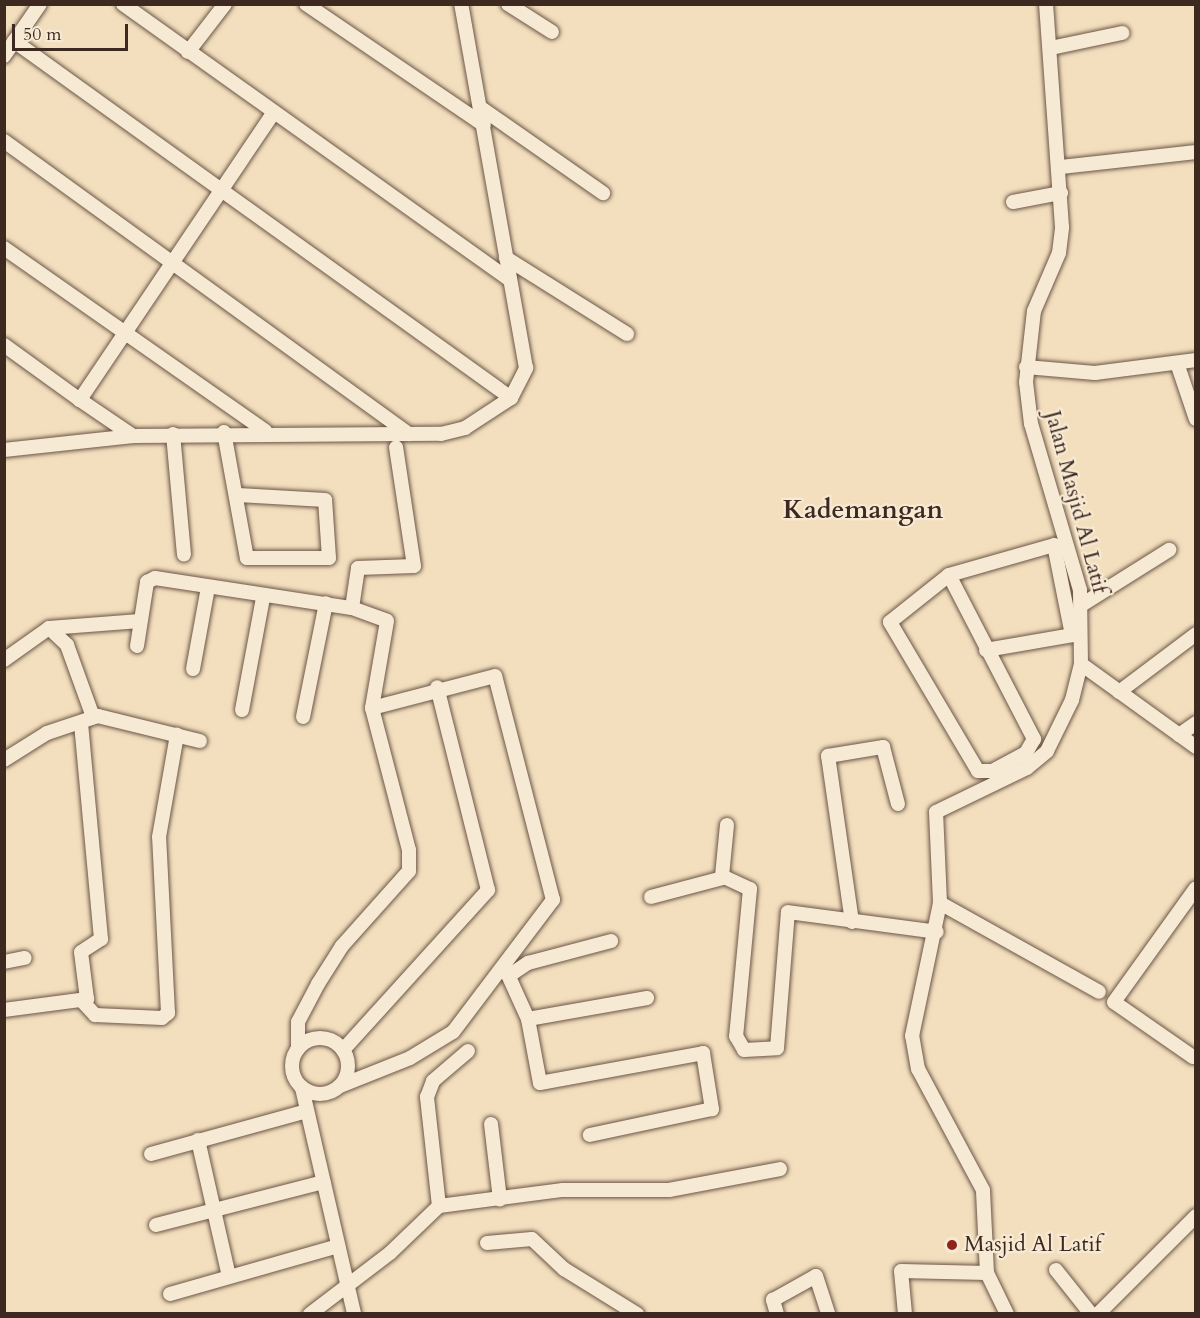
<!DOCTYPE html>
<html>
<head>
<meta charset="utf-8">
<style>
  body { margin:0 }
  #map { position:relative; width:1200px; height:1318px; overflow:hidden; background:#f3dfbd; font-family:Cardo,serif }
  div>[style] { position:absolute }
  .roads { filter:drop-shadow(0 0 2px #6b5648) drop-shadow(0 0 2px #6b5648) }
  .minor>* { height:14px; margin:-7px; padding:0 7px; transform-origin:7px; border-radius:7px; background:#f7ead4 }
  .minor>.ring { margin:-7px; padding:0; box-sizing:content-box; background:none; border:14px solid #f7ead4; border-radius:50% }
  .dots>* { width:16px; height:16px; translate:-50% -50%; box-sizing:border-box; border:3px solid #f7ead4; border-radius:50% }
  span { translate:-50% -50%; white-space:nowrap; text-align:center; line-height:1.15; -webkit-text-stroke:4.5px #f7ead4; paint-order:stroke }
  .street-label { font-size:22px; color:#3e2921 }
  .poi-label { font-size:22px; color:#3e2921 }
  .left { translate:0 -50%; text-align:left }
  .quarter-label { font-size:26px; color:#3e2921; font-weight:700 }
  .frame { position:absolute; inset:0; border:6px solid #3e2921; pointer-events:none }
  .scale { position:absolute; left:12px; top:24px; width:116px; height:27px; box-sizing:border-box; border:3px solid #3e2921; border-top:0; padding-left:8px; font-size:18px; line-height:21px; white-space:nowrap; color:#3e2921; -webkit-text-stroke:4px #f7ead4; paint-order:stroke }
</style>
</head>
<body>
<div id="map">
  <div class="roads">
    <div class="minor">
      <div style="left:123px;top:4px;width:475px;rotate:35.5deg"></div>
      <div style="left:306px;top:4px;width:215px;rotate:34.2deg"></div>
      <div style="left:508px;top:4px;width:52px;rotate:32.5deg"></div>
      <div style="left:14px;top:41px;width:612px;rotate:35.69deg"></div>
      <div style="left:1051px;top:48px;width:73px;rotate:-11.9deg"></div>
      <div style="left:188px;top:52px;width:61px;rotate:-52.4deg"></div>
      <div style="left:4px;top:56px;width:63px;rotate:-55.3deg"></div>
      <div style="left:481px;top:108px;width:149px;rotate:34.9deg"></div>
      <div style="left:272px;top:115px;width:344px;rotate:124deg"></div>
      <div style="left:80px;top:400px;width:64px;rotate:34.2deg"></div>
      <div style="left:133px;top:436px;width:308px;rotate:-0.4deg"></div>
      <div style="left:441px;top:434px;width:25px;rotate:-14deg"></div>
      <div style="left:465px;top:428px;width:55px;rotate:-33.1deg"></div>
      <div style="left:511px;top:398px;width:34px;rotate:-63deg"></div>
      <div style="left:526px;top:368px;width:370px;rotate:-100.1deg"></div>
      <div style="left:4px;top:141px;width:500px;rotate:35.9deg"></div>
      <div style="left:1061px;top:167px;width:136px;rotate:-6.3deg"></div>
      <div style="left:1013px;top:202px;width:49px;rotate:-10.6deg"></div>
      <div style="left:4px;top:248px;width:319px;rotate:35deg"></div>
      <div style="left:506px;top:258px;width:143px;rotate:32.1deg"></div>
      <div style="left:4px;top:345px;width:94px;rotate:35.9deg"></div>
      <div style="left:1177px;top:363px;width:59px;rotate:71.3deg"></div>
      <div style="left:1026px;top:367px;width:69px;rotate:5deg"></div>
      <div style="left:1095px;top:373px;width:102px;rotate:-7.3deg"></div>
      <div style="left:224px;top:432px;width:128px;rotate:79.7deg"></div>
      <div style="left:247px;top:558px;width:82px"></div>
      <div style="left:329px;top:558px;width:58px;rotate:-93.9deg"></div>
      <div style="left:325px;top:500px;width:87px;rotate:-176.7deg"></div>
      <div style="left:173px;top:434px;width:121px;rotate:84.8deg"></div>
      <div style="left:4px;top:450px;width:130px;rotate:-6.2deg"></div>
      <div style="left:949px;top:575px;width:185px;rotate:62.6deg"></div>
      <div style="left:1034px;top:739px;width:16px;rotate:120deg"></div>
      <div style="left:1026px;top:753px;width:38px;rotate:152deg"></div>
      <div style="left:992px;top:771px;width:14px;rotate:180deg"></div>
      <div style="left:978px;top:771px;width:173px;rotate:-120.6deg"></div>
      <div style="left:890px;top:622px;width:75px;rotate:-38.5deg"></div>
      <div style="left:949px;top:575px;width:109px;rotate:-15.9deg"></div>
      <div style="left:1054px;top:545px;width:92px;rotate:78.7deg"></div>
      <div style="left:1083px;top:604px;width:102px;rotate:-32.1deg"></div>
      <div style="left:352px;top:608px;width:40px;rotate:-81.5deg"></div>
      <div style="left:358px;top:568px;width:56px;rotate:-2deg"></div>
      <div style="left:414px;top:566px;width:120px;rotate:-98.6deg"></div>
      <div style="left:49px;top:628px;width:25px;rotate:43deg"></div>
      <div style="left:67px;top:645px;width:77px;rotate:70.1deg"></div>
      <div style="left:137px;top:646px;width:65px;rotate:-81.1deg"></div>
      <div style="left:147px;top:582px;width:9px;rotate:-27deg"></div>
      <div style="left:155px;top:578px;width:199px;rotate:8.7deg"></div>
      <div style="left:352px;top:608px;width:37px;rotate:20deg"></div>
      <div style="left:387px;top:621px;width:88px;rotate:99.8deg"></div>
      <div style="left:372px;top:708px;width:147px;rotate:75.4deg"></div>
      <div style="left:409px;top:850px;width:21px;rotate:90deg"></div>
      <div style="left:409px;top:871px;width:101px;rotate:131.8deg"></div>
      <div style="left:342px;top:946px;width:45px;rotate:122.3deg"></div>
      <div style="left:318px;top:984px;width:43px;rotate:117.8deg"></div>
      <div style="left:298px;top:1022px;width:27px;rotate:90deg"></div>
      <div style="left:986px;top:650px;width:94px;rotate:-9.8deg"></div>
      <div style="left:4px;top:660px;width:55px;rotate:-35.4deg"></div>
      <div style="left:49px;top:628px;width:91px;rotate:-4.4deg"></div>
      <div style="left:1081px;top:664px;width:142px;rotate:35.8deg"></div>
      <div style="left:193px;top:669px;width:83px;rotate:-79.6deg"></div>
      <div style="left:1119px;top:692px;width:96px;rotate:-37deg"></div>
      <div style="left:242px;top:710px;width:114px;rotate:-79.4deg"></div>
      <div style="left:303px;top:717px;width:116px;rotate:-78.6deg"></div>
      <div style="left:1179px;top:735px;width:21px;rotate:-35deg"></div>
      <div style="left:4px;top:760px;width:51px;rotate:-32.1deg"></div>
      <div style="left:47px;top:733px;width:54px;rotate:-18.4deg"></div>
      <div style="left:98px;top:716px;width:105px;rotate:13.8deg"></div>
      <div style="left:727px;top:825px;width:51px;rotate:95.6deg"></div>
      <div style="left:722px;top:876px;width:31px;rotate:25deg"></div>
      <div style="left:750px;top:889px;width:148px;rotate:95.4deg"></div>
      <div style="left:736px;top:1036px;width:16px;rotate:60deg"></div>
      <div style="left:744px;top:1050px;width:33px;rotate:-3deg"></div>
      <div style="left:777px;top:1048px;width:136px;rotate:-85.4deg"></div>
      <div style="left:788px;top:912px;width:150px;rotate:7.6deg"></div>
      <div style="left:651px;top:897px;width:74px;rotate:-14.8deg"></div>
      <div style="left:940px;top:903px;width:182px;rotate:29.2deg"></div>
      <div style="left:852px;top:922px;width:168px;rotate:-98.2deg"></div>
      <div style="left:828px;top:756px;width:56px;rotate:-9.3deg"></div>
      <div style="left:883px;top:747px;width:59px;rotate:75.3deg"></div>
      <div style="left:4px;top:962px;width:21px;rotate:-11deg"></div>
      <div style="left:504px;top:966px;width:58px;rotate:65.6deg"></div>
      <div style="left:528px;top:1019px;width:65px;rotate:79.4deg"></div>
      <div style="left:540px;top:1083px;width:166px;rotate:-10.4deg"></div>
      <div style="left:703px;top:1053px;width:57px;rotate:80.9deg"></div>
      <div style="left:712px;top:1109px;width:125px;rotate:168deg"></div>
      <div style="left:510px;top:975px;width:22px;rotate:-34deg"></div>
      <div style="left:528px;top:963px;width:86px;rotate:-14.8deg"></div>
      <div style="left:83px;top:1002px;width:18px;rotate:47deg"></div>
      <div style="left:95px;top:1015px;width:67px;rotate:2.6deg"></div>
      <div style="left:162px;top:1018px;width:8px;rotate:-40deg"></div>
      <div style="left:168px;top:1013px;width:176px;rotate:-92.9deg"></div>
      <div style="left:159px;top:837px;width:104px;rotate:-80deg"></div>
      <div style="left:4px;top:1010px;width:84px;rotate:-7.5deg"></div>
      <div style="left:87px;top:999px;width:47px;rotate:-97.3deg"></div>
      <div style="left:81px;top:952px;width:24px;rotate:-33deg"></div>
      <div style="left:101px;top:939px;width:216px;rotate:-95.3deg"></div>
      <div style="left:528px;top:1019px;width:121px;rotate:-10deg"></div>
      <div class="ring" style="left:292px;top:1038px;width:42px;height:42px"></div>
      <div style="left:343px;top:1050px;width:216px;rotate:-47.8deg"></div>
      <div style="left:488px;top:890px;width:209px;rotate:-104.1deg"></div>
      <div style="left:1193px;top:1057px;width:96px;rotate:-145.2deg"></div>
      <div style="left:1114px;top:1002px;width:140px;rotate:-54.3deg"></div>
      <div style="left:340px;top:1086px;width:75px;rotate:-21.8deg"></div>
      <div style="left:410px;top:1058px;width:50px;rotate:-31.2deg"></div>
      <div style="left:453px;top:1032px;width:166px;rotate:-52.9deg"></div>
      <div style="left:553px;top:900px;width:231px;rotate:-104.5deg"></div>
      <div style="left:495px;top:676px;width:127px;rotate:165.4deg"></div>
      <div style="left:302px;top:1088px;width:232px;rotate:77deg"></div>
      <div style="left:491px;top:1124px;width:76px;rotate:83.2deg"></div>
      <div style="left:198px;top:1140px;width:140px;rotate:77.2deg"></div>
      <div style="left:151px;top:1154px;width:159px;rotate:-15.4deg"></div>
      <div style="left:439px;top:1206px;width:110px;rotate:-96.3deg"></div>
      <div style="left:427px;top:1097px;width:17px;rotate:-69deg"></div>
      <div style="left:433px;top:1081px;width:46px;rotate:-40.6deg"></div>
      <div style="left:156px;top:1225px;width:173px;rotate:-14.4deg"></div>
      <div style="left:487px;top:1243px;width:45px;rotate:-5.1deg"></div>
      <div style="left:532px;top:1239px;width:44px;rotate:43.2deg"></div>
      <div style="left:564px;top:1269px;width:86px;rotate:31.7deg"></div>
      <div style="left:1056px;top:1270px;width:56px;rotate:51.5deg"></div>
      <div style="left:170px;top:1294px;width:175px;rotate:-15.9deg"></div>
      <div style="left:310px;top:1314px;width:101px;rotate:-37.3deg"></div>
      <div style="left:390px;top:1253px;width:68px;rotate:-43.8deg"></div>
      <div style="left:439px;top:1206px;width:125px;rotate:-7.4deg"></div>
      <div style="left:563px;top:1190px;width:106px"></div>
      <div style="left:669px;top:1190px;width:113px;rotate:-10.7deg"></div>
      <div style="left:777px;top:1314px;width:15px;rotate:-106deg"></div>
      <div style="left:773px;top:1300px;width:49px;rotate:-29.2deg"></div>
      <div style="left:816px;top:1276px;width:40px;rotate:72deg"></div>
      <div style="left:905px;top:1314px;width:43px;rotate:-95.3deg"></div>
      <div style="left:901px;top:1271px;width:86px;rotate:1.3deg"></div>
      <div style="left:1007px;top:1314px;width:46px;rotate:-116deg"></div>
      <div style="left:987px;top:1273px;width:83px;rotate:-92.8deg"></div>
      <div style="left:983px;top:1190px;width:137px;rotate:-118.2deg"></div>
      <div style="left:918px;top:1069px;width:34px;rotate:-100deg"></div>
      <div style="left:912px;top:1036px;width:136px;rotate:-78.1deg"></div>
      <div style="left:940px;top:903px;width:91px;rotate:-92.5deg"></div>
      <div style="left:936px;top:812px;width:101px;rotate:-25.8deg"></div>
      <div style="left:1027px;top:768px;width:26px;rotate:-40deg"></div>
      <div style="left:1047px;top:751px;width:57px;rotate:-63.9deg"></div>
      <div style="left:1072px;top:700px;width:37px;rotate:-76deg"></div>
      <div style="left:1081px;top:664px;width:74px;rotate:-90.8deg"></div>
      <div style="left:1080px;top:590px;width:173px;rotate:-106.4deg"></div>
      <div style="left:1031px;top:424px;width:42px;rotate:-96.8deg"></div>
      <div style="left:1026px;top:382px;width:71px;rotate:-83.6deg"></div>
      <div style="left:1034px;top:311px;width:63px;rotate:-66.7deg"></div>
      <div style="left:1059px;top:253px;width:26px;rotate:-83deg"></div>
      <div style="left:1062px;top:227px;width:224px;rotate:-94.1deg"></div>
      <div style="left:1098px;top:1314px;width:139px;rotate:-45deg"></div>
    </div>
  </div>
  <div class="dots">
    <div style="left:952px;top:1245px;background:#8f2418"></div>
  </div>
  <div class="street-label">
    <span style="left:1076px;top:502px;rotate:75deg">Jalan Masjid Al Latif</span>
  </div>
  <div class="poi-label">
    <span class="left" style="left:964px;top:1245px">Masjid Al Latif</span>
  </div>
  <div class="quarter-label">
    <span style="left:863px;top:510px">Kademangan</span>
  </div>
  <div class="frame"></div>
  <div class="scale">50 m</div>
</div>
</body>
</html>
